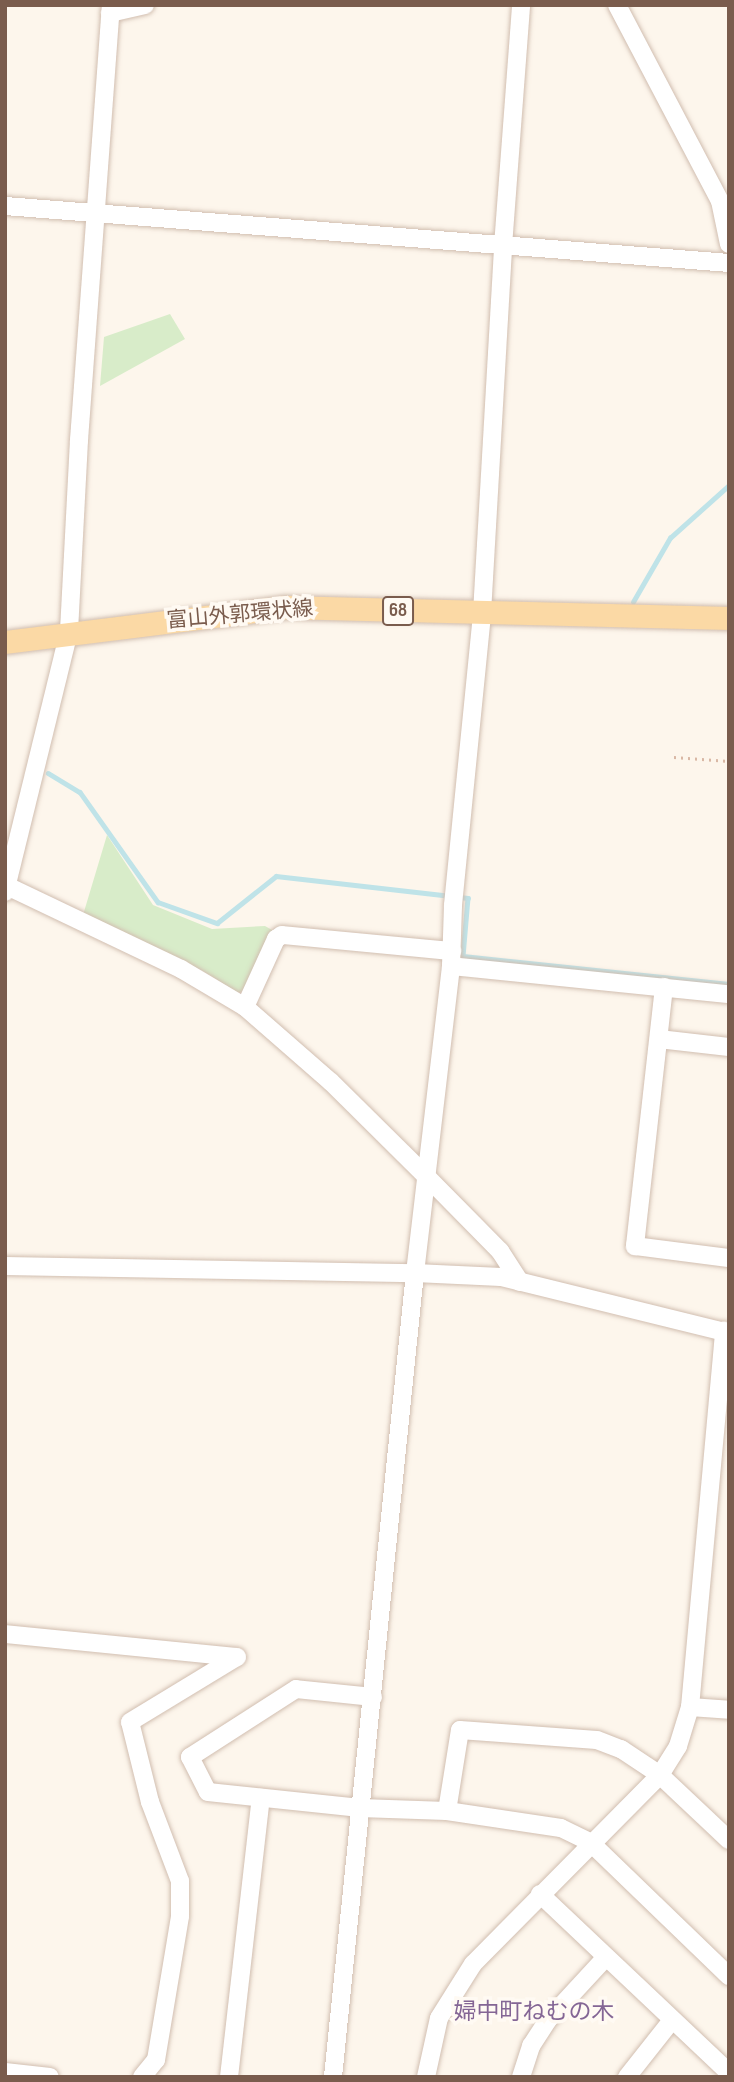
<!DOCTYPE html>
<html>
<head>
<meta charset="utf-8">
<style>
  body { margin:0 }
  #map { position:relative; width:734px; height:2082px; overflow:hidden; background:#fdf6ec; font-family:"Sofia Sans Condensed","Noto Sans JP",sans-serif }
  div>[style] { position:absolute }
  .green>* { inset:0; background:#d8ecc9 }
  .stream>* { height:4.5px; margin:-2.25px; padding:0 2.25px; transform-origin:2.25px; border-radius:2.25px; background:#bfe3e8 }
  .path>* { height:2.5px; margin-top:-1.25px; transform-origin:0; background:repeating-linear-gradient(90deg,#d9b8a5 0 2px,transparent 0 7px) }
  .roads { filter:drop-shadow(0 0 2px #d1beb0) drop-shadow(0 0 2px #d1beb0) }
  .minor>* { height:18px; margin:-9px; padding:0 9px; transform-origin:9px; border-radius:9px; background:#fff }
  .major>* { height:23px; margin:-11.5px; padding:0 11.5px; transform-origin:11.5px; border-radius:11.5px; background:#fbd9a5 }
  span { translate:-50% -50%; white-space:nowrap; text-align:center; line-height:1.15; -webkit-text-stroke:7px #fffaf3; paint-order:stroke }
  .shield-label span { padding:2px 5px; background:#fffaf3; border:2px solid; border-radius:5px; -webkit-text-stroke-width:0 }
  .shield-label { font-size:19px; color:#7a5c4d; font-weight:700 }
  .street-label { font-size:21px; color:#7a5c4d }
  .neighbourhood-label { font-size:23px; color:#846695 }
  .frame { position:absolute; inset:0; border:7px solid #7a5c4d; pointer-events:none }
</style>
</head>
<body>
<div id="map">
  <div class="green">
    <div style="clip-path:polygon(170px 314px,185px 339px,100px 386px,104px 337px)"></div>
    <div style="clip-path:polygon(107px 835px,153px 905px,212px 929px,265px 926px,272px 930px,249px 988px,238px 993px,203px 971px,83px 915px)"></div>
  </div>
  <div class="stream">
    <div style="left:633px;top:602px;width:74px;rotate:-60deg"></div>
    <div style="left:670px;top:538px;width:79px;rotate:-41.9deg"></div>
    <div style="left:48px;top:773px;width:37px;rotate:31deg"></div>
    <div style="left:80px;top:792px;width:135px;rotate:54.7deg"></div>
    <div style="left:158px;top:902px;width:63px;rotate:19.6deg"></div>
    <div style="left:217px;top:923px;width:75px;rotate:-38.5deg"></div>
    <div style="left:276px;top:876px;width:176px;rotate:6.5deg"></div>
    <div style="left:459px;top:897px;width:9px;rotate:6deg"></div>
    <div style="left:468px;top:898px;width:58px;rotate:94.9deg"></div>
    <div style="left:463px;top:956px;width:267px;rotate:6deg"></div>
  </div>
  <div class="path">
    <div style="left:674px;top:757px;width:55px;rotate:4.2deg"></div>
  </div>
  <div class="roads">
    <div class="minor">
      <div style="left:617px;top:5px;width:221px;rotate:62.3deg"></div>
      <div style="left:720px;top:201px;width:44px;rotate:78.2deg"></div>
      <div style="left:110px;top:13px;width:36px;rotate:-13deg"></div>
      <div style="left:5px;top:206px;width:726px;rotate:4.5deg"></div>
      <div style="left:5px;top:885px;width:195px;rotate:25.5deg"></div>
      <div style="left:181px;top:969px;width:74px;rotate:30.7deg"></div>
      <div style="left:245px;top:1007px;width:114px;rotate:41.1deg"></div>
      <div style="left:331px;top:1082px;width:136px;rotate:44.7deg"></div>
      <div style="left:428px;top:1178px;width:103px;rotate:45.4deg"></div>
      <div style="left:500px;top:1251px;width:37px;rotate:57deg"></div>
      <div style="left:5px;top:892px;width:269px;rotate:-76.2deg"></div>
      <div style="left:69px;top:631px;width:191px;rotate:-87deg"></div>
      <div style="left:79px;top:440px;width:436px;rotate:-85.8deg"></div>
      <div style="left:451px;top:966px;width:279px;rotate:5.8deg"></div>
      <div style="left:664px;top:987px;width:261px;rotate:96.4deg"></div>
      <div style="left:635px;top:1246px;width:95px;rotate:7.3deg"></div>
      <div style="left:245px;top:1007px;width:75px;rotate:-65.5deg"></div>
      <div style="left:276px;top:939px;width:7px;rotate:-34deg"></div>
      <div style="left:282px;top:935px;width:171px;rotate:5.4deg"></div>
      <div style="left:659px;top:1039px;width:70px;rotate:6.5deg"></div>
      <div style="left:5px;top:1266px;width:410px;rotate:1deg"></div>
      <div style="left:415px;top:1273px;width:86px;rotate:2.7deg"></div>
      <div style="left:501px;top:1277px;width:235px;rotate:13.8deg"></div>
      <div style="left:5px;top:1634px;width:233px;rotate:5.7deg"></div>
      <div style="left:373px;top:1697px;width:77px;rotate:-174.1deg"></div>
      <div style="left:296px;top:1689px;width:126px;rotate:147.3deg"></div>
      <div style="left:190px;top:1757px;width:39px;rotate:63deg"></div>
      <div style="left:208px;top:1792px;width:153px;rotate:6deg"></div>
      <div style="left:360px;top:1808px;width:87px;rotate:2deg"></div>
      <div style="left:447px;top:1811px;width:115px;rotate:8.5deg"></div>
      <div style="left:561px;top:1828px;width:32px;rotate:26deg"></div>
      <div style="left:590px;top:1842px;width:193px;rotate:44deg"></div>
      <div style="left:690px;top:1707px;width:39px;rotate:4deg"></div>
      <div style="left:447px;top:1811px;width:82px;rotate:-80.9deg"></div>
      <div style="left:460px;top:1730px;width:137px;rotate:4.2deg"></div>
      <div style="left:597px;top:1740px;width:26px;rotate:21deg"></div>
      <div style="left:621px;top:1749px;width:47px;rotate:33.7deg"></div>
      <div style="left:660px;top:1775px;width:95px;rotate:43.3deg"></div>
      <div style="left:540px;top:1894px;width:260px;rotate:43.4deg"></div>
      <div style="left:5px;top:2072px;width:45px;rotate:6.3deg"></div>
      <div style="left:142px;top:2077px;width:22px;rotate:-51deg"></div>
      <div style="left:156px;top:2060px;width:146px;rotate:-80.5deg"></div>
      <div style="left:180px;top:1916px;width:35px;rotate:-90deg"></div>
      <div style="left:180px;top:1881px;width:85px;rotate:-110.8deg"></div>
      <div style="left:150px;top:1802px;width:82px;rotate:-104deg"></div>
      <div style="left:130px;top:1722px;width:125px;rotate:-31.3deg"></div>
      <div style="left:229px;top:2077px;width:281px;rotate:-83.5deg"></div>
      <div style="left:333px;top:2077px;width:808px;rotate:-84.18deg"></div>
      <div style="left:415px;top:1273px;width:309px;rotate:-83.3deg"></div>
      <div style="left:451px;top:966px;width:61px;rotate:-88.1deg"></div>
      <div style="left:453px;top:905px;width:293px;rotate:-84.3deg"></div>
      <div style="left:482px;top:613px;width:368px;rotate:-86.7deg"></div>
      <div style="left:503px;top:246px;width:242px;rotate:-85.7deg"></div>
      <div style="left:426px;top:2077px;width:60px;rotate:-77.6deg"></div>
      <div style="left:439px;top:2018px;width:64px;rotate:-57.8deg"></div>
      <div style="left:473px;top:1964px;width:266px;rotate:-45.3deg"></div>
      <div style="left:660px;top:1775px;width:34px;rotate:-58deg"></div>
      <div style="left:678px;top:1746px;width:41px;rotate:-72.9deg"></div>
      <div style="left:690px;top:1707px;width:378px;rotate:-84.8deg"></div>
      <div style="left:521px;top:2077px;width:33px;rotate:-72deg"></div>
      <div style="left:531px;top:2046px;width:30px;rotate:-57deg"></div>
      <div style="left:547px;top:2021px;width:87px;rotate:-47.3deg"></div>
      <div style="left:627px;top:2077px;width:73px;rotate:-51.7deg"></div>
    </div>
    <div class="major">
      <div style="left:5px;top:642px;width:282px;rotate:-7.1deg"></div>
      <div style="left:285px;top:607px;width:444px;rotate:1.4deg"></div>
    </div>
  </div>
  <div class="shield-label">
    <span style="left:398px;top:611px">68</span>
  </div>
  <div class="street-label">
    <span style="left:240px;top:615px;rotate:-5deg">富山外郭環状線</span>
  </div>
  <div class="neighbourhood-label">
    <span style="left:534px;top:2012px">婦中町ねむの木</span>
  </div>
  <div class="frame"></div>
</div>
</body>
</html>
